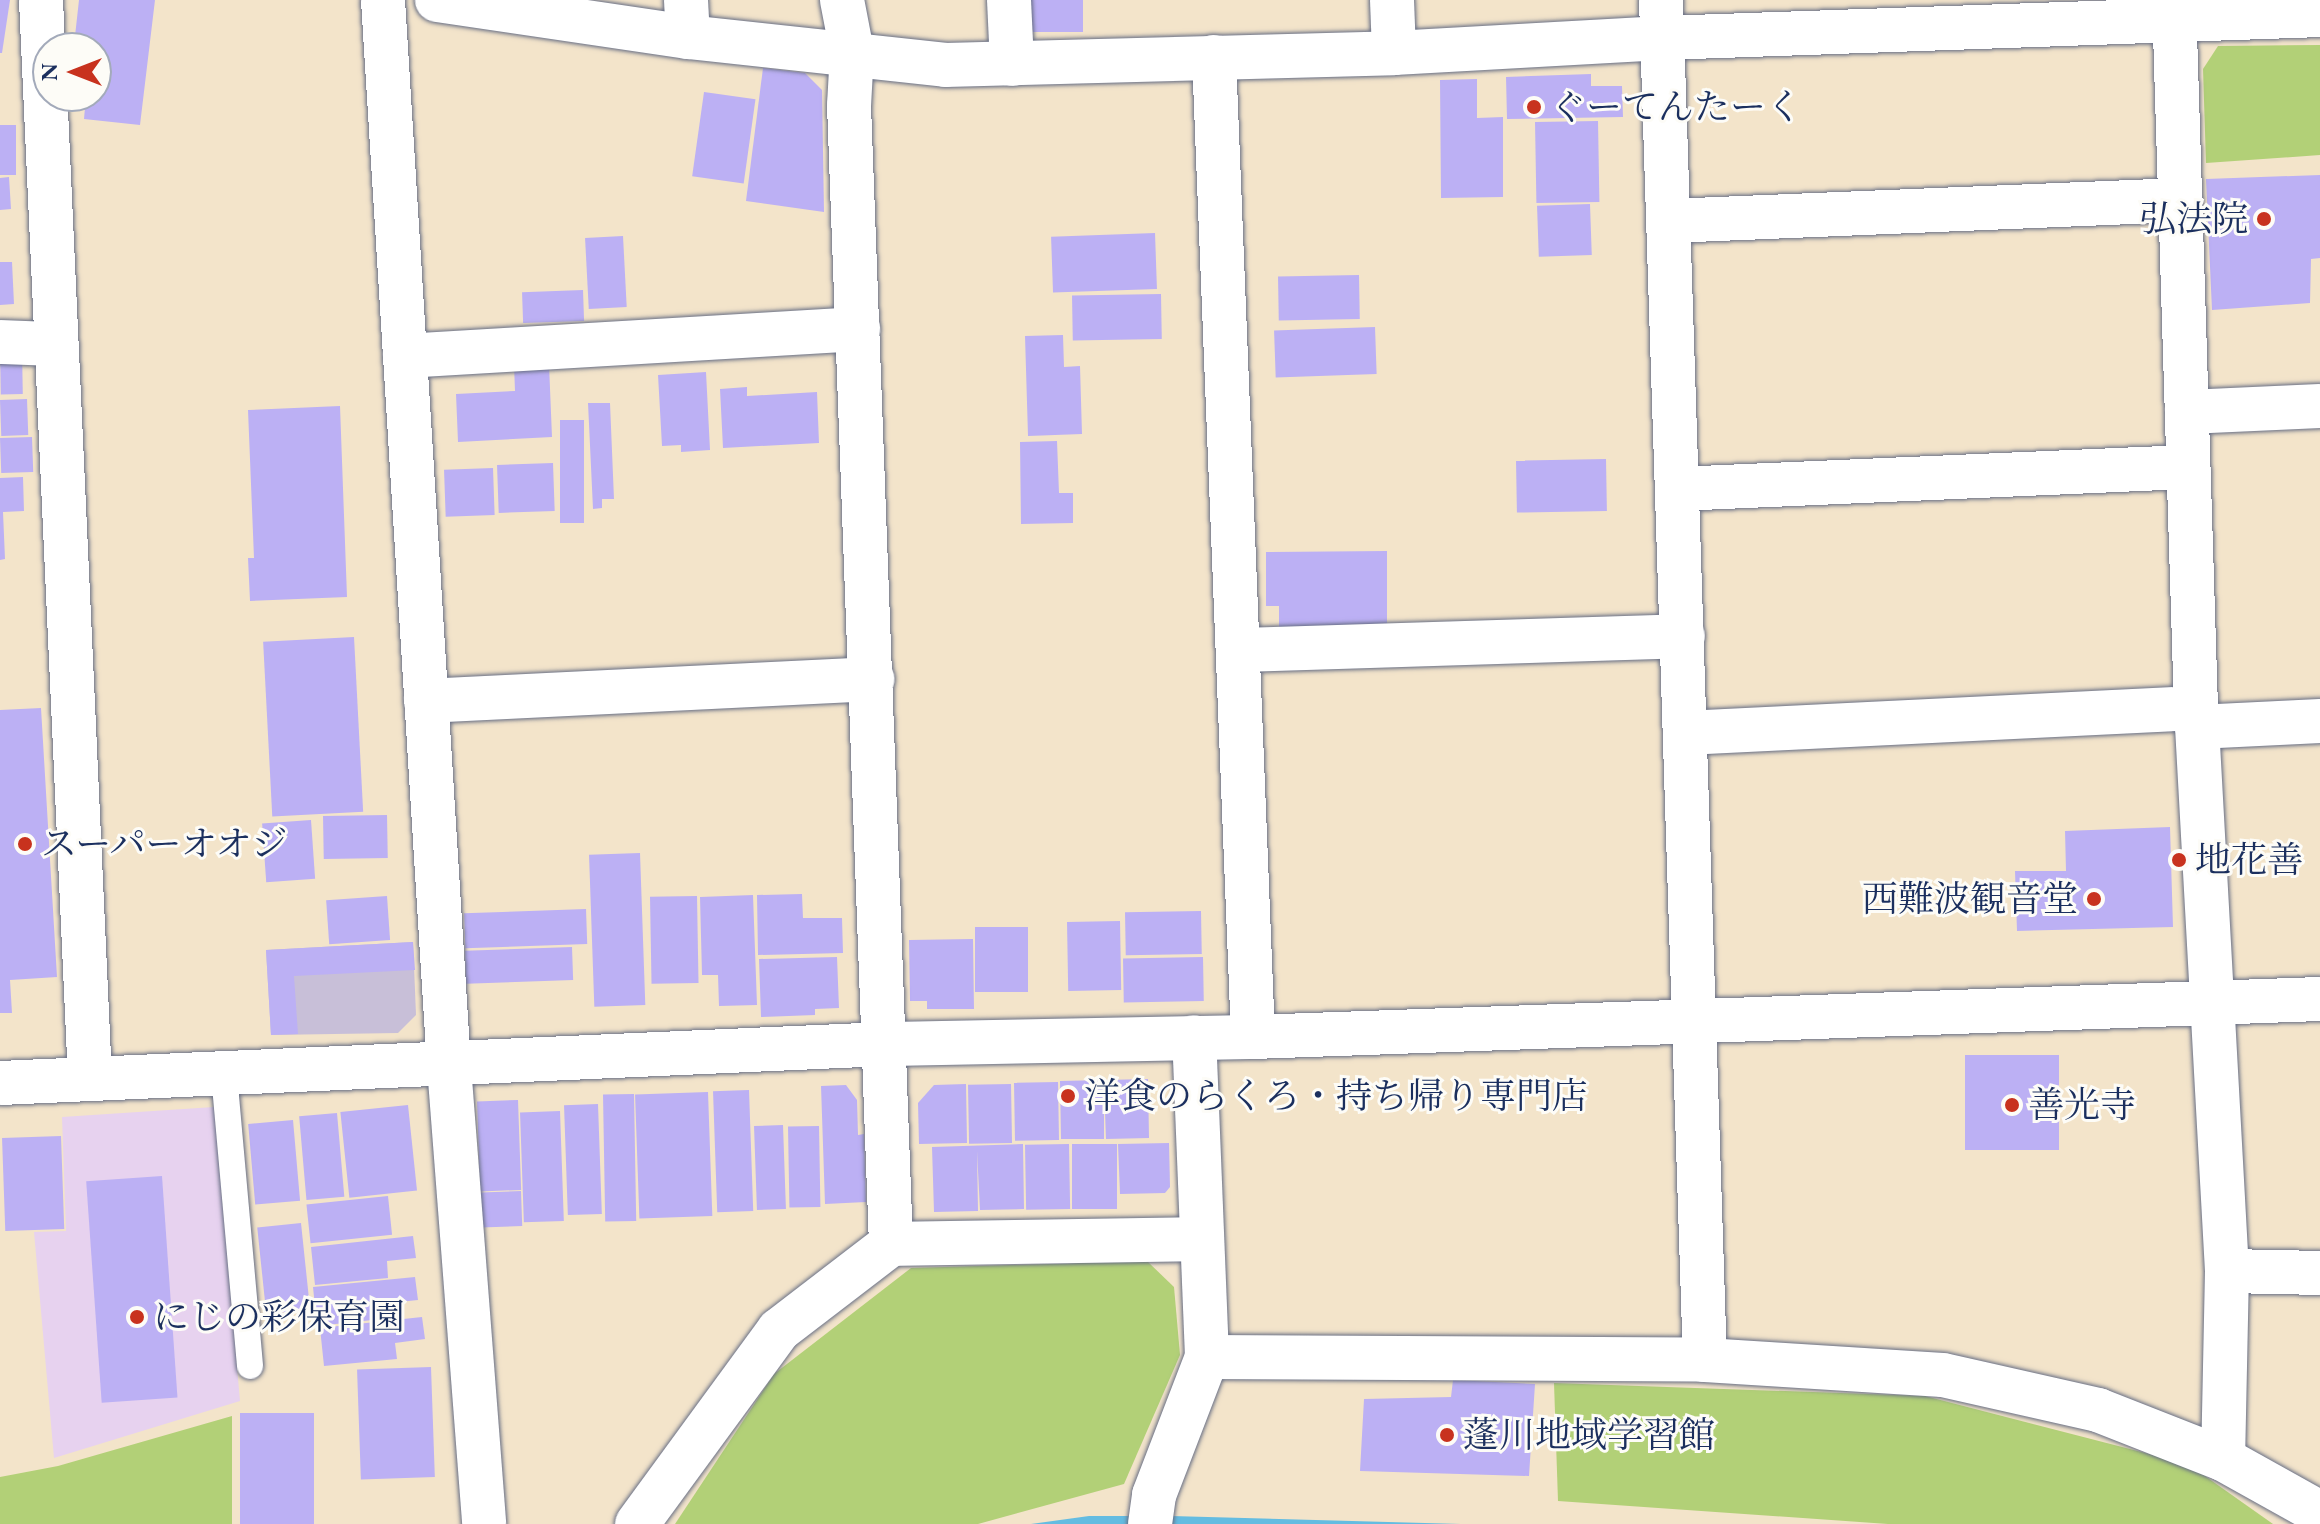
<!DOCTYPE html>
<html>
<head>
<meta charset="utf-8">
<style>
  body { margin:0 }
  #map { position:relative; width:2320px; height:1524px; overflow:hidden; background:#f3e4ca; font-family:"EB Garamond","Noto Serif JP",serif }
  div>[style] { position:absolute }
  .built>* { inset:0; background:#e7d2ef }
  .industrial>* { inset:0; background:#c8bfd8 }
  .green>* { inset:0; background:#b2d077 }
  .water>* { inset:0; background:#64bce1 }
  .building>* { inset:0; background:#bcb0f4; transform-origin:0 0 }
  .roads { filter:drop-shadow(0 0 2px #676e84) drop-shadow(0 0 2px #676e84) }
  .service>* { height:26px; margin:-13px; padding:0 13px; transform-origin:13px; border-radius:13px; background:#fff }
  .minor>* { height:44px; margin:-22px; padding:0 22px; transform-origin:22px; border-radius:22px; background:#fff }
  .tertiary>* { height:44px; margin:-22px; padding:0 22px; transform-origin:22px; border-radius:22px; background:#fff }
  .dots>* { width:22px; height:22px; translate:-50% -50%; box-sizing:border-box; border:4px solid #fdfcf7; border-radius:50% }
  span { translate:-50% -50%; white-space:nowrap; text-align:center; line-height:1.15; -webkit-text-stroke:6px #fdfcf7; paint-order:stroke }
  .poi-label { font-size:36px; color:#1b2f5e }
  .left { translate:0 -50%; text-align:left }
  .right { translate:-100% -50%; text-align:right }
  .north { position:absolute; left:32px; top:32px; width:80px; height:80px; box-sizing:border-box; background:#fdfcf7; border:2px solid #a3aaba; border-radius:50%; rotate:270deg; font-size:22px; font-weight:700; line-height:32px; text-align:center; color:#1b2f5e }
  .north::after { content:''; display:block; margin:auto; width:28px; height:36px; background:#c8321e; clip-path:polygon(50% 0,100% 100%,50% 72%,0 100%) }
</style>
</head>
<body>
<div id="map">
  <div class="built">
    <div style="clip-path:polygon(214px 1107px,240px 1401px,54px 1458px,34px 1232px,66px 1231px,62px 1117px)"></div>
  </div>
  <div class="industrial">
    <div style="clip-path:polygon(413px 942px,416px 1015px,398px 1033px,271px 1035px,266px 950px)"></div>
  </div>
  <div class="green">
    <div style="clip-path:polygon(2320px 45px,2320px 155px,2206px 163px,2203px 69px,2218px 46px)"></div>
    <div style="clip-path:polygon(1147px 1261px,1174px 1287px,1180px 1355px,1124px 1484px,978px 1524px,675px 1524px,774px 1374px,911px 1268px)"></div>
    <div style="clip-path:polygon(1554px 1383px,1925px 1396px,2188px 1464px,2273px 1524px,1888px 1524px,1558px 1501px)"></div>
    <div style="clip-path:polygon(232px 1416px,232px 1524px,0 1524px,0 1477px,58px 1466px)"></div>
  </div>
  <div class="water">
    <div style="clip-path:polygon(1089px 1516px,1171px 1516px,1461px 1524px,1031px 1524px)"></div>
  </div>
  <div class="building">
    <div style="clip-path:polygon(0 0,10px 0,2px 53px,0 53px)"></div>
    <div style="clip-path:polygon(79px 0,155px 0,140px 125px,84px 119px,86px 96px,96px 96px,96px 48px,84px 48px,85px 38px,75px 36px)"></div>
    <div style="left:1029px;top:0;width:54px;height:32px"></div>
    <div style="clip-path:polygon(763px 68px,805px 73px,822px 90px,824px 212px,746px 201px)"></div>
    <div style="clip-path:polygon(1591px 74px,1591px 86px,1622px 86px,1623px 117px,1507px 119px,1506px 77px)"></div>
    <div style="clip-path:polygon(1477px 79px,1477px 118px,1503px 117px,1503px 197px,1441px 198px,1440px 80px)"></div>
    <div style="left:704px;top:92px;width:52px;height:85px;rotate:8deg"></div>
    <div style="left:1598px;top:121px;width:81px;height:63px;rotate:89deg"></div>
    <div style="left:0;top:125px;width:16px;height:50px"></div>
    <div style="clip-path:polygon(2320px 175px,2320px 258px,2311px 259px,2310px 303px,2212px 310px,2206px 179px)"></div>
    <div style="clip-path:polygon(9px 177px,11px 209px,0 210px,0 178px)"></div>
    <div style="left:1590px;top:204px;width:51px;height:53px;rotate:88deg"></div>
    <div style="left:1155px;top:233px;width:56px;height:104px;rotate:88deg"></div>
    <div style="left:623px;top:236px;width:71px;height:38px;rotate:87deg"></div>
    <div style="clip-path:polygon(0 262px,12px 262px,14px 304px,0 305px)"></div>
    <div style="left:1359px;top:275px;width:44px;height:81px;rotate:89deg"></div>
    <div style="left:583px;top:290px;width:31px;height:61px;rotate:88deg"></div>
    <div style="left:1161px;top:294px;width:45px;height:89px;rotate:89deg"></div>
    <div style="left:1375px;top:327px;width:47px;height:101px;rotate:88deg"></div>
    <div style="clip-path:polygon(1063px 335px,1064px 367px,1080px 366px,1082px 434px,1028px 436px,1025px 336px)"></div>
    <div style="left:22px;top:349px;width:45px;height:22px;rotate:89deg"></div>
    <div style="clip-path:polygon(549px 364px,552px 437px,458px 442px,456px 394px,515px 391px,514px 365px)"></div>
    <div style="clip-path:polygon(706px 372px,710px 450px,681px 452px,681px 445px,662px 446px,658px 375px)"></div>
    <div style="clip-path:polygon(747px 387px,747px 396px,817px 392px,819px 443px,723px 448px,720px 389px)"></div>
    <div style="left:27px;top:399px;width:36px;height:27px;rotate:88deg"></div>
    <div style="clip-path:polygon(588px 403px,610px 403px,614px 499px,602px 499px,602px 508px,593px 509px)"></div>
    <div style="clip-path:polygon(340px 406px,347px 597px,250px 601px,248px 558px,254px 558px,248px 410px)"></div>
    <div style="left:560px;top:420px;width:24px;height:103px"></div>
    <div style="left:32px;top:437px;width:35px;height:32px;rotate:88deg"></div>
    <div style="clip-path:polygon(1057px 441px,1059px 493px,1073px 493px,1073px 523px,1021px 524px,1020px 442px)"></div>
    <div style="left:1606px;top:459px;width:52px;height:90px;rotate:89deg"></div>
    <div style="left:553px;top:463px;width:48px;height:56px;rotate:88deg"></div>
    <div style="left:493px;top:468px;width:47px;height:49px;rotate:88deg"></div>
    <div style="clip-path:polygon(23px 477px,24px 511px,3px 512px,5px 559px,0 560px,0 478px)"></div>
    <div style="clip-path:polygon(1387px 551px,1387px 628px,1279px 628px,1279px 606px,1266px 606px,1266px 552px)"></div>
    <div style="left:354px;top:637px;width:175px;height:91px;rotate:87deg"></div>
    <div style="clip-path:polygon(41px 708px,57px 977px,10px 980px,12px 1013px,0 1013px,0 710px)"></div>
    <div style="left:387px;top:815px;width:43px;height:64px;rotate:89deg"></div>
    <div style="left:311px;top:820px;width:59px;height:49px;rotate:86deg"></div>
    <div style="clip-path:polygon(2170px 827px,2173px 927px,2017px 931px,2015px 871px,2066px 871px,2065px 831px)"></div>
    <div style="left:640px;top:853px;width:152px;height:51px;rotate:88deg"></div>
    <div style="clip-path:polygon(802px 894px,803px 918px,842px 918px,843px 953px,758px 955px,757px 895px)"></div>
    <div style="clip-path:polygon(753px 895px,757px 1005px,719px 1006px,718px 975px,702px 975px,700px 897px)"></div>
    <div style="left:387px;top:896px;width:44px;height:61px;rotate:86deg"></div>
    <div style="left:697px;top:896px;width:87px;height:47px;rotate:89deg"></div>
    <div style="left:586px;top:909px;width:35px;height:122px;rotate:88deg"></div>
    <div style="left:1201px;top:911px;width:43px;height:76px;rotate:89deg"></div>
    <div style="left:1120px;top:921px;width:69px;height:53px;rotate:89deg"></div>
    <div style="left:975px;top:927px;width:53px;height:65px"></div>
    <div style="clip-path:polygon(973px 939px,974px 1009px,927px 1009px,927px 1001px,910px 1001px,909px 940px)"></div>
    <div style="clip-path:polygon(413px 942px,415px 970px,294px 976px,298px 1034px,271px 1035px,266px 950px)"></div>
    <div style="left:572px;top:947px;width:33px;height:107px;rotate:88deg"></div>
    <div style="clip-path:polygon(837px 957px,839px 1008px,815px 1009px,815px 1015px,761px 1017px,759px 959px)"></div>
    <div style="left:1203px;top:957px;width:44px;height:80px;rotate:89deg"></div>
    <div style="left:2059px;top:1055px;width:95px;height:94px;rotate:90deg"></div>
    <div style="clip-path:polygon(1148px 1079px,1149px 1138px,1106px 1139px,1104px 1085px,1104px 1139px,1061px 1139px,1060px 1081px)"></div>
    <div style="left:1058px;top:1082px;width:58px;height:44px;rotate:89deg"></div>
    <div style="clip-path:polygon(966px 1084px,967px 1143px,919px 1144px,918px 1103px,934px 1085px)"></div>
    <div style="left:1011px;top:1084px;width:59px;height:43px;rotate:89deg"></div>
    <div style="clip-path:polygon(846px 1085px,857px 1100px,858px 1135px,864px 1134px,866px 1202px,825px 1204px,821px 1086px)"></div>
    <div style="left:749px;top:1090px;width:121px;height:36px;rotate:88deg"></div>
    <div style="left:708px;top:1092px;width:124px;height:73px;rotate:88deg"></div>
    <div style="left:634px;top:1094px;width:127px;height:31px;rotate:89deg"></div>
    <div style="left:518px;top:1100px;width:90px;height:41px;rotate:88deg"></div>
    <div style="left:598px;top:1104px;width:110px;height:34px;rotate:88deg"></div>
    <div style="left:408px;top:1105px;width:86px;height:68px;rotate:84deg"></div>
    <div style="left:560px;top:1111px;width:110px;height:40px;rotate:88deg"></div>
    <div style="left:337px;top:1113px;width:84px;height:38px;rotate:85deg"></div>
    <div style="left:293px;top:1120px;width:81px;height:45px;rotate:85deg"></div>
    <div style="left:783px;top:1125px;width:84px;height:29px;rotate:88deg"></div>
    <div style="left:819px;top:1126px;width:81px;height:31px;rotate:89deg"></div>
    <div style="left:61px;top:1136px;width:93px;height:59px;rotate:88deg"></div>
    <div style="clip-path:polygon(1169px 1143px,1170px 1187px,1165px 1193px,1120px 1194px,1118px 1144px)"></div>
    <div style="clip-path:polygon(1023px 1144px,1024px 1209px,980px 1210px,977px 1151px,978px 1211px,934px 1212px,932px 1147px)"></div>
    <div style="left:1069px;top:1144px;width:65px;height:44px;rotate:89deg"></div>
    <div style="left:1072px;top:1144px;width:45px;height:65px"></div>
    <div style="left:162px;top:1176px;width:222px;height:76px;rotate:86deg"></div>
    <div style="left:521px;top:1191px;width:35px;height:41px;rotate:88deg"></div>
    <div style="left:388px;top:1196px;width:39px;height:82px;rotate:84deg"></div>
    <div style="left:301px;top:1223px;width:87px;height:44px;rotate:84deg"></div>
    <div style="clip-path:polygon(413px 1236px,416px 1258px,387px 1261px,388px 1278px,315px 1285px,311px 1247px)"></div>
    <div style="clip-path:polygon(415px 1277px,418px 1300px,389px 1303px,391px 1318px,317px 1326px,313px 1287px)"></div>
    <div style="clip-path:polygon(422px 1317px,425px 1339px,395px 1343px,397px 1359px,324px 1366px,320px 1328px)"></div>
    <div style="left:431px;top:1367px;width:110px;height:74px;rotate:88deg"></div>
    <div style="clip-path:polygon(1453px 1380px,1535px 1384px,1529px 1476px,1360px 1471px,1364px 1399px,1451px 1397px)"></div>
    <div style="left:240px;top:1413px;width:74px;height:111px"></div>
  </div>
  <div class="roads">
    <div class="service">
      <div style="left:224px;top:1074px;width:293px;rotate:84.9deg"></div>
    </div>
    <div class="minor">
      <div style="left:41px;top:0;width:1080px;rotate:87.4deg"></div>
      <div style="left:383px;top:0;width:1068px;rotate:86.46deg"></div>
      <div style="left:449px;top:1066px;width:459px;rotate:85.6deg"></div>
      <div style="left:437px;top:0;width:254px;rotate:8.4deg"></div>
      <div style="left:688px;top:37px;width:259px;rotate:6.2deg"></div>
      <div style="left:945px;top:65px;width:449px;rotate:-1.5deg"></div>
      <div style="left:1394px;top:53px;width:269px;rotate:-3.2deg"></div>
      <div style="left:1663px;top:38px;width:657px;rotate:-2deg"></div>
      <div style="left:686px;top:0;width:37px;rotate:87deg"></div>
      <div style="left:842px;top:0;width:53px;rotate:79.1deg"></div>
      <div style="left:852px;top:52px;width:53px;rotate:93.2deg"></div>
      <div style="left:849px;top:105px;width:1140px;rotate:87.89deg"></div>
      <div style="left:1009px;top:0;width:64px;rotate:87.3deg"></div>
      <div style="left:1392px;top:0;width:53px;rotate:87.8deg"></div>
      <div style="left:1661px;top:0;width:1361px;rotate:88.15deg"></div>
      <div style="left:2174px;top:0;width:708px;rotate:88.22deg"></div>
      <div style="left:2196px;top:708px;width:564px;rotate:86.85deg"></div>
      <div style="left:2227px;top:1271px;width:188px;rotate:91.2deg"></div>
      <div style="left:1214px;top:57px;width:981px;rotate:87.72deg"></div>
      <div style="left:1669px;top:221px;width:512px;rotate:-2.35deg"></div>
      <div style="left:0;top:342px;width:53px;rotate:2.2deg"></div>
      <div style="left:405px;top:356px;width:454px;rotate:-3.4deg"></div>
      <div style="left:2187px;top:412px;width:133px;rotate:-2.6deg"></div>
      <div style="left:1677px;top:489px;width:511px;rotate:-2.47deg"></div>
      <div style="left:1240px;top:650px;width:443px;rotate:-1.8deg"></div>
      <div style="left:426px;top:701px;width:447px;rotate:-2.8deg"></div>
      <div style="left:2197px;top:727px;width:123px;rotate:-2.8deg"></div>
      <div style="left:1685px;top:733px;width:512px;rotate:-2.8deg"></div>
      <div style="left:2227px;top:1271px;width:93px;rotate:1.2deg"></div>
      <div style="left:1207px;top:1357px;width:498px;rotate:0.3deg"></div>
      <div style="left:1705px;top:1360px;width:238px;rotate:3.6deg"></div>
      <div style="left:1943px;top:1375px;width:159px;rotate:12.7deg"></div>
      <div style="left:2098px;top:1410px;width:134px;rotate:21.4deg"></div>
      <div style="left:2223px;top:1459px;width:111px;rotate:29.1deg"></div>
      <div style="left:637px;top:1524px;width:240px;rotate:-53.8deg"></div>
      <div style="left:779px;top:1330px;width:141px;rotate:-37.5deg"></div>
      <div style="left:891px;top:1244px;width:311px;rotate:-0.9deg"></div>
      <div style="left:1150px;top:1524px;width:29px;rotate:-82deg"></div>
      <div style="left:1154px;top:1495px;width:148px;rotate:-69deg"></div>
      <div style="left:1207px;top:1357px;width:320px;rotate:-92.3deg"></div>
    </div>
    <div class="tertiary">
      <div style="left:0;top:1083px;width:888px;rotate:-2.52deg"></div>
      <div style="left:887px;top:1044px;width:366px;rotate:-1.1deg"></div>
      <div style="left:1253px;top:1037px;width:1068px;rotate:-2.04deg"></div>
    </div>
  </div>
  <div class="dots">
    <div style="left:1534px;top:107px;background:#c8321e"></div>
    <div style="left:2264px;top:219px;background:#c8321e"></div>
    <div style="left:25px;top:844px;background:#c8321e"></div>
    <div style="left:2179px;top:860px;background:#c8321e"></div>
    <div style="left:2094px;top:899px;background:#c8321e"></div>
    <div style="left:1068px;top:1096px;background:#c8321e"></div>
    <div style="left:2012px;top:1105px;background:#c8321e"></div>
    <div style="left:137px;top:1317px;background:#c8321e"></div>
    <div style="left:1447px;top:1435px;background:#c8321e"></div>
  </div>
  <div class="poi-label">
    <span class="left" style="left:1550px;top:107px">ぐーてんたーく</span>
    <span class="right" style="left:2248px;top:219px">弘法院</span>
    <span class="left" style="left:41px;top:844px">スーパーオオジ</span>
    <span class="left" style="left:2195px;top:860px">地花善</span>
    <span class="right" style="left:2078px;top:899px">西難波観音堂</span>
    <span class="left" style="left:1084px;top:1096px">洋食のらくろ・持ち帰り専門店</span>
    <span class="left" style="left:2028px;top:1105px">善光寺</span>
    <span class="left" style="left:153px;top:1317px">にじの彩保育園</span>
    <span class="left" style="left:1463px;top:1435px">蓬川地域学習館</span>
  </div>
  <div class="north">N</div>
</div>
</body>
</html>
